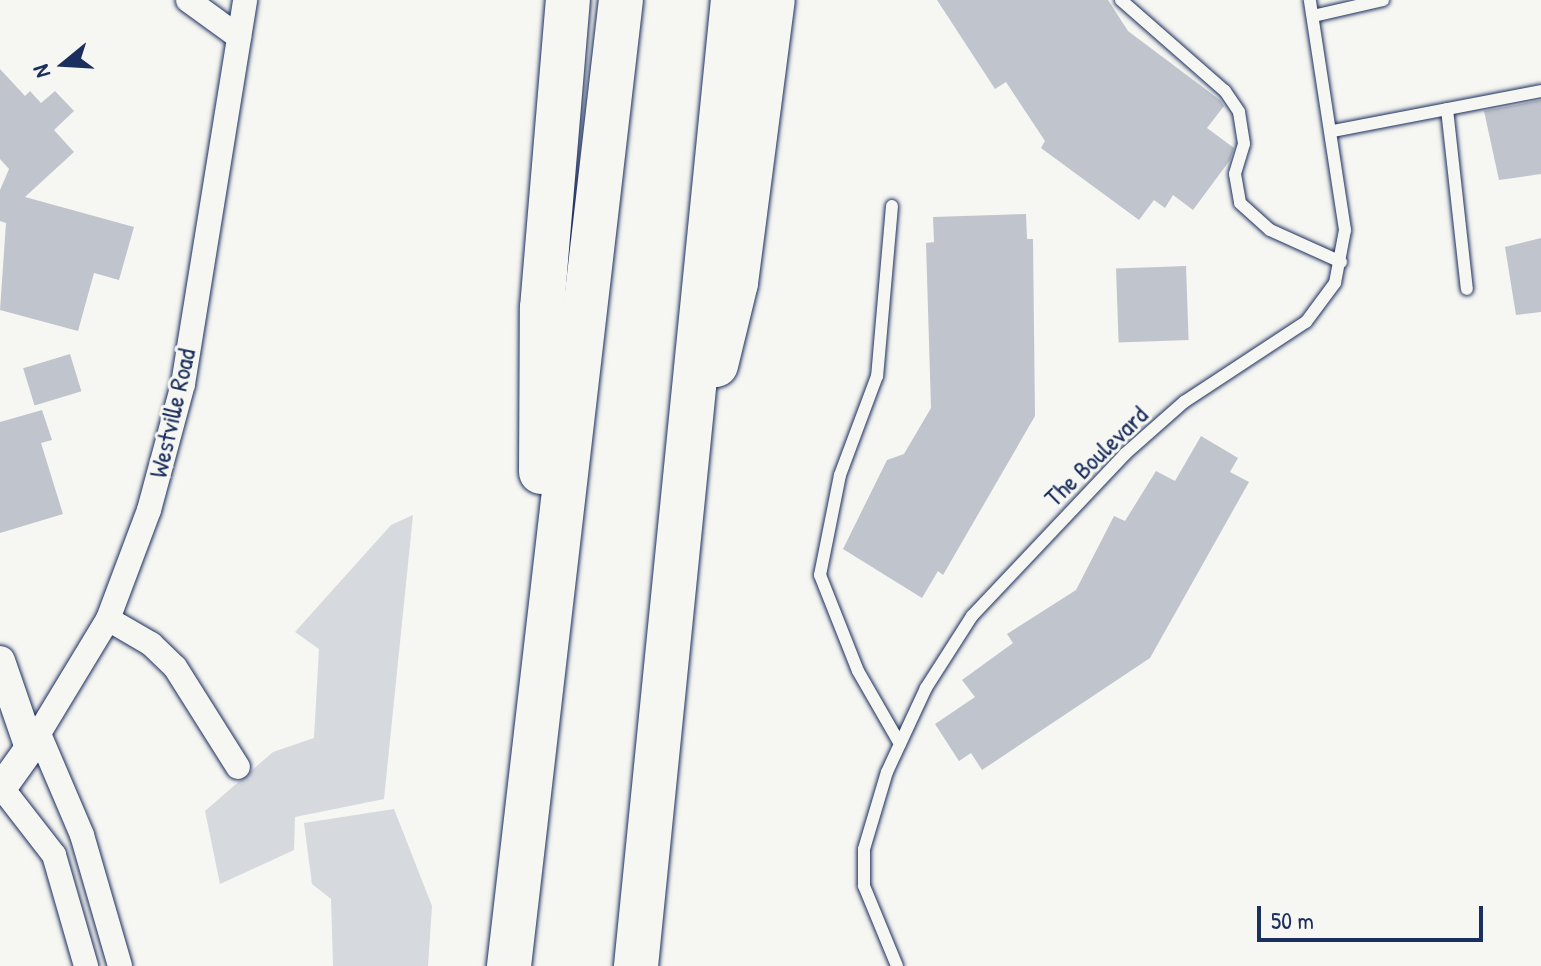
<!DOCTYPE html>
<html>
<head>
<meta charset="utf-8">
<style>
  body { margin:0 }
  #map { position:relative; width:1541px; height:966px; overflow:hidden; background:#f6f6f2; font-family:"Patrick Hand",sans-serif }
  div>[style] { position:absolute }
  .green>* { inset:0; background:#d6d9dd }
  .building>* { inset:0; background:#c0c4cd; transform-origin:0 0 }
  .roads { filter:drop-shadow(0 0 2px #1b2f5e) drop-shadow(0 0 2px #1b2f5e) }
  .service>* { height:12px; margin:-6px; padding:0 6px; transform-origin:6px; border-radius:6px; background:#f6f6f2 }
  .minor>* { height:24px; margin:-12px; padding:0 12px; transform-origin:12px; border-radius:12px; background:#f6f6f2 }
  .tertiary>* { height:30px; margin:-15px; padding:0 15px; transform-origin:15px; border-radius:15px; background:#f6f6f2 }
  .motorway>* { height:44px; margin:-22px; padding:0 22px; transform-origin:22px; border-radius:22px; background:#f6f6f2 }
  span { translate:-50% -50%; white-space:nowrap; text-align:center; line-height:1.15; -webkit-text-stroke:6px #f6f6f2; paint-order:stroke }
  .street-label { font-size:26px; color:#1b2f5e }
  .north { position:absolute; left:24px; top:24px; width:80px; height:80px; -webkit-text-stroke:6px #f6f6f2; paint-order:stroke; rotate:252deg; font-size:22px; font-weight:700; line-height:32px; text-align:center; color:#1b2f5e }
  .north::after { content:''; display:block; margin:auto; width:28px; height:36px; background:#1b2f5e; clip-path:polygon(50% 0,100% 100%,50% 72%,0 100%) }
  .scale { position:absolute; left:1257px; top:906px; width:226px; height:36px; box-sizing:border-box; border:4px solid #1b2f5e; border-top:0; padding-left:10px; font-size:24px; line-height:28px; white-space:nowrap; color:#1b2f5e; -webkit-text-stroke:6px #f6f6f2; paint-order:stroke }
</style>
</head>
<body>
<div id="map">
  <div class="green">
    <div style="clip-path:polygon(413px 515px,384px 799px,295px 817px,294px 850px,220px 884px,205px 811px,273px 752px,314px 738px,319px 649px,295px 632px,391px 525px)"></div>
    <div style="clip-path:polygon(394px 809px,432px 906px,428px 966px,333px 966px,331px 899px,312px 884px,304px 823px)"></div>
  </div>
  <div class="building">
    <div style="clip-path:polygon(937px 0,1108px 0,1128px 31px,1220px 100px,1224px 106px,1207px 128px,1234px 148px,1230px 160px,1193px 210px,1173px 195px,1165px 208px,1154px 200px,1139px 220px,1041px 148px,1045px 141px,1006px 82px,995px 89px)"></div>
    <div style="clip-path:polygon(0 69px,25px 96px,30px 91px,41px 103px,55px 91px,74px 111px,54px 130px,74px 152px,25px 197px,134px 227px,119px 280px,94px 273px,78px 331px,0 310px,6px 223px,0 221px,0 190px,9px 169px,0 159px)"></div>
    <div style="clip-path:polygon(1541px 100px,1541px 174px,1499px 180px,1484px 111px)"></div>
    <div style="clip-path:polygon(1026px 214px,1027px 239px,1033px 239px,1035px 416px,943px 575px,938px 571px,922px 598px,843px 549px,887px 460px,904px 454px,931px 408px,926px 243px,934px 242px,933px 217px)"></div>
    <div style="clip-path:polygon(1541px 238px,1541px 312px,1516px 315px,1505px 247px)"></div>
    <div style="left:1186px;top:266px;width:74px;height:70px;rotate:88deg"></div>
    <div style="left:70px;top:354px;width:39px;height:49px;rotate:73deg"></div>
    <div style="clip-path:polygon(42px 410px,52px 440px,41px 443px,63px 514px,0 533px,0 422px)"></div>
    <div style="clip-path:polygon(1201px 436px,1238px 458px,1230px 472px,1249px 482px,1150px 658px,982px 770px,971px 753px,959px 761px,935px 724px,975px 697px,962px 680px,1013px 643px,1007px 634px,1076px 590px,1114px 516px,1125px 521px,1156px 471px,1175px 481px)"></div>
  </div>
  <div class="roads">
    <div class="service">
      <div style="left:1121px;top:0;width:138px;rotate:41.2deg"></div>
      <div style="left:1225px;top:91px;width:25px;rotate:56deg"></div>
      <div style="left:1239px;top:112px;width:32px;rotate:81deg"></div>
      <div style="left:1244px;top:144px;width:31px;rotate:107deg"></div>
      <div style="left:1235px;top:174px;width:29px;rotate:80deg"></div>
      <div style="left:1240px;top:203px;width:40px;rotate:42deg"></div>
      <div style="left:1270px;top:230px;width:78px;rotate:24.3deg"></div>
      <div style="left:1313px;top:16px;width:72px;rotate:-12.9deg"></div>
      <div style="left:1447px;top:109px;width:181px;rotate:83.7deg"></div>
      <div style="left:1333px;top:131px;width:212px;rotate:-10.9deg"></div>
      <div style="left:892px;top:206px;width:171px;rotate:95deg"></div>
      <div style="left:877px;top:376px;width:106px;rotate:110.5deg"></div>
      <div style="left:840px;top:475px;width:102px;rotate:101.3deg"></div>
      <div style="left:820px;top:575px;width:103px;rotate:68.4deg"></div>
      <div style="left:858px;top:671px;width:84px;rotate:60.1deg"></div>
      <div style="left:897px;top:966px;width:87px;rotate:-112.4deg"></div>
      <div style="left:864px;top:886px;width:37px;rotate:-90deg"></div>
      <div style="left:864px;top:849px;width:80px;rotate:-73.4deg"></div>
      <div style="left:887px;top:772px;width:93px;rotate:-65.1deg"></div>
      <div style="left:926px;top:688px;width:85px;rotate:-57.4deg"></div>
      <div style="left:972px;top:616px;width:223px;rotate:-46.6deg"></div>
      <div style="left:1125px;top:454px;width:79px;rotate:-41.4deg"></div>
      <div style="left:1184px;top:402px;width:146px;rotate:-33.3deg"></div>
      <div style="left:1306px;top:322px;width:49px;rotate:-53.4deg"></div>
      <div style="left:1335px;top:283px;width:54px;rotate:-79.3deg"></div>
      <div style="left:1345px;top:230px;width:233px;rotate:-98.7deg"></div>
    </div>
    <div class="minor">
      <div style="left:188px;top:0;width:63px;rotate:36deg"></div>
      <div style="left:108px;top:619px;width:50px;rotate:30.2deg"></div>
      <div style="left:151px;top:644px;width:33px;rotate:44deg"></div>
      <div style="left:175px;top:667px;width:118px;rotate:57.8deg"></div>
      <div style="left:39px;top:734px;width:110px;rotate:66.9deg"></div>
      <div style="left:82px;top:835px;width:136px;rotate:73.8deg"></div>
      <div style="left:30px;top:748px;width:151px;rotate:-58.8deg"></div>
      <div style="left:108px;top:619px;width:116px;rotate:-69.4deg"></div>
      <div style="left:149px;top:510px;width:131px;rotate:-74.9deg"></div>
      <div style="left:183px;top:384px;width:389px;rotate:-80.8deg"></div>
      <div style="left:2px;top:788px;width:85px;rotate:52.2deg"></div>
      <div style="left:54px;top:855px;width:116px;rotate:73.9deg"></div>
    </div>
    <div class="tertiary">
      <div style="left:0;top:661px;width:92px;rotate:71deg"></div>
      <div style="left:30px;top:748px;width:52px;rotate:125.5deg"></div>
    </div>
    <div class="motorway">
      <div style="left:716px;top:365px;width:84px;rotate:-76.3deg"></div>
      <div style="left:736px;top:283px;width:285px;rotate:-82.6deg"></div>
      <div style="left:541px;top:472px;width:164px;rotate:-89.7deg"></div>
      <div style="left:542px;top:308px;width:309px;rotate:-85.2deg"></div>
      <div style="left:509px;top:966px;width:972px;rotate:-83.39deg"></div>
      <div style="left:636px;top:966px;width:971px;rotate:-84.27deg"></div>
    </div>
  </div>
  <div class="street-label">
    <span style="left:172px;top:413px;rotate:-77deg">Westville Road</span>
    <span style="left:1096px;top:456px;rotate:-44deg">The Boulevard</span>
  </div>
  <div class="north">N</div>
  <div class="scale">50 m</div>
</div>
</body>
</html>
